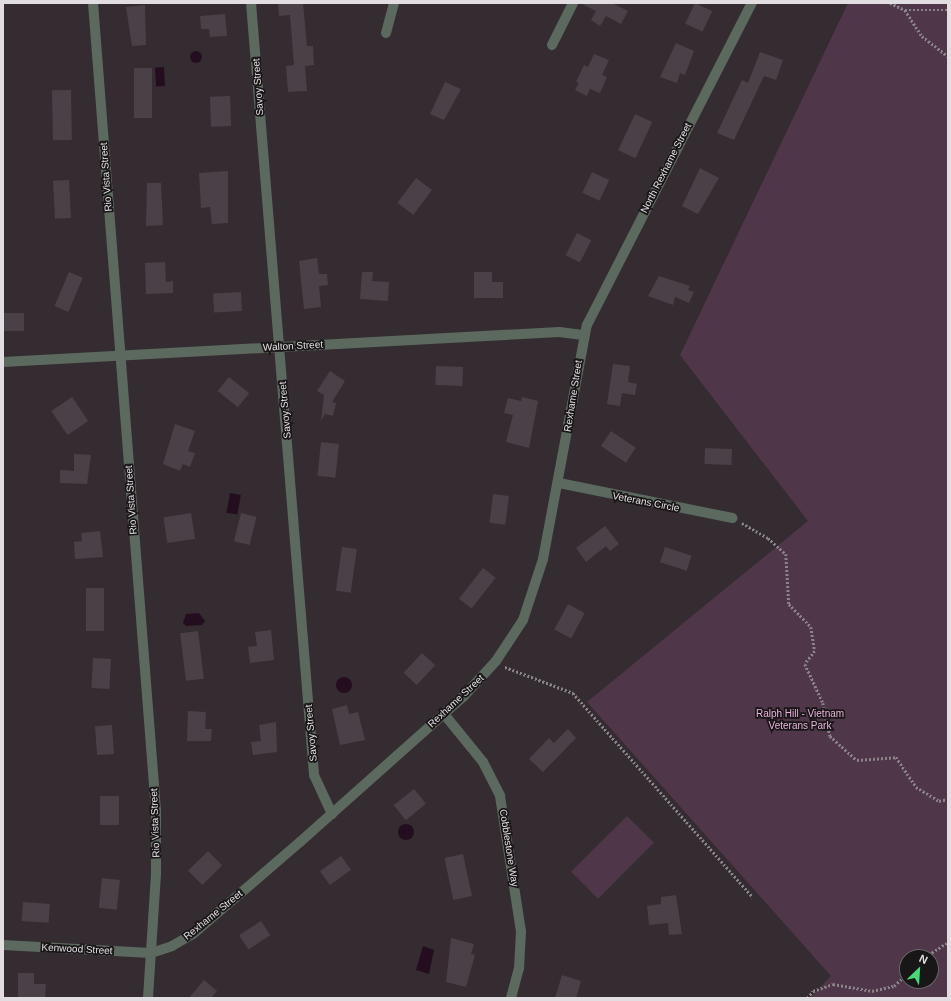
<!DOCTYPE html>
<html>
<head>
<meta charset="utf-8">
<style>
  body { margin:0 }
  #map { position:relative; width:951px; height:1001px; overflow:hidden; background:#342c31; font-family:Arial,sans-serif }
  div>[style] { position:absolute }
  .green>* { inset:0; background:#4f3649; transform-origin:0 0 }
  .water>* { inset:0; background:#250d20; transform-origin:0 0 }
  .round { border-radius:50% }
  .building>* { inset:0; background:#494147; transform-origin:0 0 }
  .path>* { height:2.5px; margin-top:-1.25px; transform-origin:0; background:repeating-linear-gradient(90deg,#8a8388 0 2px,transparent 0 4px) }
  .street>* { height:10px; margin:-5px; padding:0 5px; transform-origin:5px; border-radius:5px; background:#5c695e }
  span { translate:-50% -50%; white-space:nowrap; text-align:center; line-height:1.15; -webkit-text-stroke:3.5px #191618; paint-order:stroke }
  .street-label { font-size:10px; color:#e2dde1 }
  .park-label { font-size:10px; color:#e8b2da }
  .frame { position:absolute; inset:0; border:4px solid #e2dde1; pointer-events:none }
  .north { position:absolute; left:899px; top:949px; width:40px; height:40px; box-sizing:border-box; background:#191618; border:1px solid #696668; border-radius:50%; rotate:25deg; font-size:11px; font-weight:700; line-height:16px; text-align:center; color:#e2dde1 }
  .north::after { content:''; display:block; margin:auto; width:14px; height:18px; background:#49d778; clip-path:polygon(50% 0,100% 100%,50% 72%,0 100%) }
</style>
</head>
<body>
<div id="map">
  <div class="green">
    <div style="clip-path:polygon(evenodd,848px 3px,948px 3px,948px 998px,810px 998px,831px 976px,587px 702px,808px 521px,680px 355px,848px 3px,907px 957px,931px 957px,931px 981px,907px 981px,907px 957px)"></div>
    <div style="left:627px;top:816px;width:38px;height:79px;rotate:45deg"></div>
  </div>
  <div class="water">
    <div class="round" style="left:190px;top:51px;width:12px;height:12px"></div>
    <div style="left:164px;top:67px;width:19px;height:9px;rotate:87deg"></div>
    <div style="left:230px;top:493px;width:11px;height:20px;rotate:10deg"></div>
    <div style="clip-path:polygon(199px 613px,205px 621px,202px 625px,186px 626px,183px 623px,186px 614px)"></div>
    <div class="round" style="left:336px;top:677px;width:16px;height:16px"></div>
    <div class="round" style="left:398px;top:824px;width:16px;height:16px"></div>
    <div style="clip-path:polygon(423px 946px,434px 950px,429px 974px,416px 970px)"></div>
  </div>
  <div class="building">
    <div style="clip-path:polygon(278px 3px,303px 3px,307px 46px,313px 46px,314px 65px,305px 66px,307px 91px,288px 92px,286px 66px,294px 65px,290px 15px,279px 16px)"></div>
    <div style="clip-path:polygon(580px 3px,612px 3px,628px 11px,621px 24px,606px 16px,600px 26px,591px 20px,596px 11px)"></div>
    <div style="left:695px;top:3px;width:19px;height:23px;rotate:25deg"></div>
    <div style="clip-path:polygon(145px 5px,146px 45px,132px 46px,126px 7px)"></div>
    <div style="clip-path:polygon(225px 14px,227px 36px,210px 37px,209px 29px,201px 29px,200px 16px)"></div>
    <div style="clip-path:polygon(676px 43px,694px 51px,685px 75px,680px 73px,677px 83px,660px 77px)"></div>
    <div style="clip-path:polygon(760px 52px,783px 60px,776px 80px,764px 76px,734px 140px,717px 133px,742px 80px,748px 83px)"></div>
    <div style="clip-path:polygon(594px 54px,609px 60px,602px 75px,607px 77px,600px 93px,590px 89px,587px 96px,575px 90px,579px 83px,576px 82px,584px 65px,588px 67px)"></div>
    <div style="left:134px;top:68px;width:18px;height:50px"></div>
    <div style="clip-path:polygon(445px 82px,461px 89px,444px 120px,430px 114px)"></div>
    <div style="left:71px;top:90px;width:50px;height:19px;rotate:89deg"></div>
    <div style="left:230px;top:96px;width:30px;height:20px;rotate:88deg"></div>
    <div style="left:635px;top:114px;width:19px;height:40px;rotate:25deg"></div>
    <div style="clip-path:polygon(700px 168px,719px 178px,698px 214px,682px 206px)"></div>
    <div style="clip-path:polygon(228px 171px,228px 223px,212px 224px,210px 207px,201px 208px,199px 173px)"></div>
    <div style="left:592px;top:172px;width:19px;height:23px;rotate:25deg"></div>
    <div style="left:416px;top:178px;width:20px;height:31px;rotate:37deg"></div>
    <div style="left:69px;top:180px;width:38px;height:16px;rotate:87deg"></div>
    <div style="clip-path:polygon(147px 183px,161px 183px,163px 225px,146px 226px)"></div>
    <div style="left:577px;top:233px;width:16px;height:25px;rotate:27deg"></div>
    <div style="clip-path:polygon(317px 258px,319px 274px,327px 274px,328px 285px,319px 286px,321px 307px,304px 309px,299px 261px)"></div>
    <div style="clip-path:polygon(165px 262px,166px 282px,173px 281px,173px 293px,146px 294px,145px 263px)"></div>
    <div style="left:69px;top:272px;width:15px;height:37px;rotate:23deg"></div>
    <div style="clip-path:polygon(362px 272px,373px 272px,372px 281px,389px 282px,388px 301px,360px 299px)"></div>
    <div style="clip-path:polygon(474px 272px,492px 272px,492px 282px,503px 282px,503px 298px,474px 298px)"></div>
    <div style="clip-path:polygon(659px 276px,690px 286px,688px 290px,694px 292px,689px 303px,675px 297px,673px 305px,648px 296px)"></div>
    <div style="left:241px;top:292px;width:19px;height:28px;rotate:87deg"></div>
    <div style="left:24px;top:313px;width:18px;height:21px;rotate:90deg"></div>
    <div style="clip-path:polygon(613px 364px,630px 366px,628px 382px,637px 384px,635px 395px,622px 393px,620px 406px,607px 404px)"></div>
    <div style="left:436px;top:366px;width:27px;height:19px;rotate:2deg"></div>
    <div style="clip-path:polygon(330px 371px,345px 381px,332px 402px,336px 403px,333px 416px,325px 414px,321px 421px,324px 395px,317px 391px)"></div>
    <div style="left:229px;top:377px;width:26px;height:18px;rotate:39deg"></div>
    <div style="left:72px;top:397px;width:29px;height:25px;rotate:56deg"></div>
    <div style="clip-path:polygon(522px 397px,538px 401px,529px 448px,506px 442px,513px 415px,504px 413px,508px 398px,521px 401px)"></div>
    <div style="clip-path:polygon(175px 424px,195px 431px,188px 451px,195px 453px,190px 467px,183px 464px,180px 471px,163px 464px)"></div>
    <div style="left:611px;top:431px;width:30px;height:18px;rotate:34deg"></div>
    <div style="left:321px;top:442px;width:18px;height:34px;rotate:6deg"></div>
    <div style="left:705px;top:448px;width:27px;height:16px;rotate:2deg"></div>
    <div style="clip-path:polygon(74px 454px,91px 455px,87px 484px,60px 483px,60px 470px,74px 471px)"></div>
    <div style="left:493px;top:494px;width:16px;height:29px;rotate:7deg"></div>
    <div style="left:191px;top:513px;width:26px;height:28px;rotate:81deg"></div>
    <div style="left:241px;top:513px;width:16px;height:29px;rotate:14deg"></div>
    <div style="clip-path:polygon(605px 526px,619px 544px,610px 551px,606px 546px,586px 562px,576px 548px)"></div>
    <div style="clip-path:polygon(100px 531px,103px 557px,75px 559px,74px 542px,82px 541px,81px 533px)"></div>
    <div style="left:342px;top:547px;width:15px;height:44px;rotate:8deg"></div>
    <div style="left:665px;top:547px;width:28px;height:16px;rotate:18deg"></div>
    <div style="left:483px;top:568px;width:16px;height:39px;rotate:38deg"></div>
    <div style="left:86px;top:588px;width:18px;height:43px"></div>
    <div style="left:568px;top:604px;width:19px;height:29px;rotate:28deg"></div>
    <div style="clip-path:polygon(271px 630px,274px 660px,250px 663px,248px 647px,257px 646px,255px 632px)"></div>
    <div style="left:198px;top:631px;width:48px;height:18px;rotate:83deg"></div>
    <div style="left:422px;top:653px;width:18px;height:27px;rotate:43deg"></div>
    <div style="left:93px;top:658px;width:18px;height:30px;rotate:3deg"></div>
    <div style="clip-path:polygon(347px 705px,349px 714px,358px 712px,365px 740px,340px 745px,332px 709px)"></div>
    <div style="clip-path:polygon(188px 711px,206px 712px,205px 729px,212px 729px,211px 741px,187px 741px)"></div>
    <div style="clip-path:polygon(276px 722px,277px 752px,253px 755px,251px 742px,261px 741px,259px 725px)"></div>
    <div style="left:112px;top:725px;width:29px;height:17px;rotate:86deg"></div>
    <div style="clip-path:polygon(568px 729px,576px 738px,543px 772px,529px 759px,549px 738px,554px 743px)"></div>
    <div style="left:414px;top:789px;width:19px;height:26px;rotate:51deg"></div>
    <div style="left:100px;top:796px;width:19px;height:29px"></div>
    <div style="left:208px;top:851px;width:20px;height:28px;rotate:45deg"></div>
    <div style="left:463px;top:854px;width:43px;height:19px;rotate:78deg"></div>
    <div style="left:341px;top:856px;width:17px;height:26px;rotate:54deg"></div>
    <div style="left:102px;top:878px;width:18px;height:30px;rotate:6deg"></div>
    <div style="clip-path:polygon(676px 895px,682px 934px,669px 935px,668px 923px,649px 925px,647px 906px,661px 904px,661px 897px)"></div>
    <div style="left:23px;top:902px;width:27px;height:19px;rotate:4deg"></div>
    <div style="left:261px;top:921px;width:17px;height:26px;rotate:57deg"></div>
    <div style="clip-path:polygon(451px 938px,474px 944px,471px 954px,475px 955px,466px 987px,446px 982px)"></div>
    <div style="clip-path:polygon(18px 973px,34px 973px,34px 984px,46px 984px,45px 998px,18px 998px)"></div>
    <div style="clip-path:polygon(562px 975px,581px 981px,576px 998px,555px 998px)"></div>
    <div style="clip-path:polygon(204px 980px,217px 991px,211px 998px,189px 998px)"></div>
  </div>
  <div class="path">
    <div style="left:890px;top:3px;width:17px;rotate:25deg"></div>
    <div style="left:905px;top:10px;width:31px;rotate:57deg"></div>
    <div style="left:922px;top:36px;width:33px;rotate:38deg"></div>
    <div style="left:905px;top:10px;width:43px"></div>
    <div style="left:742px;top:523px;width:30px;rotate:30deg"></div>
    <div style="left:768px;top:538px;width:24px;rotate:42deg"></div>
    <div style="left:786px;top:554px;width:50px;rotate:86.6deg"></div>
    <div style="left:789px;top:604px;width:32px;rotate:46deg"></div>
    <div style="left:811px;top:627px;width:24px;rotate:81deg"></div>
    <div style="left:815px;top:651px;width:16px;rotate:128deg"></div>
    <div style="left:805px;top:664px;width:43px;rotate:65.2deg"></div>
    <div style="left:823px;top:703px;width:34px;rotate:78deg"></div>
    <div style="left:830px;top:736px;width:36px;rotate:42deg"></div>
    <div style="left:857px;top:760px;width:39px;rotate:-4deg"></div>
    <div style="left:896px;top:757px;width:36px;rotate:56deg"></div>
    <div style="left:916px;top:787px;width:27px;rotate:31deg"></div>
    <div style="left:939px;top:801px;width:9px;rotate:-13deg"></div>
    <div style="left:505px;top:667px;width:73px;rotate:20.9deg"></div>
    <div style="left:573px;top:693px;width:272px;rotate:48.6deg"></div>
    <div style="left:925px;top:957px;width:27px;rotate:-33deg"></div>
    <div style="left:807px;top:998px;width:9px;rotate:-49deg"></div>
    <div style="left:813px;top:991px;width:21px;rotate:-19deg"></div>
    <div style="left:833px;top:984px;width:40px;rotate:10deg"></div>
    <div style="left:872px;top:991px;width:23px;rotate:-13deg"></div>
    <div style="left:894px;top:986px;width:18px;rotate:-43deg"></div>
  </div>
  <div class="street">
    <div style="left:93px;top:3px;width:810px;rotate:85.54deg"></div>
    <div style="left:156px;top:811px;width:63px;rotate:90deg"></div>
    <div style="left:156px;top:874px;width:124px;rotate:93.7deg"></div>
    <div style="left:251px;top:3px;width:775px;rotate:85.33deg"></div>
    <div style="left:314px;top:775px;width:43px;rotate:65.2deg"></div>
    <div style="left:386px;top:33px;width:31px;rotate:-75deg"></div>
    <div style="left:552px;top:45px;width:47px;rotate:-63.4deg"></div>
    <div style="left:3px;top:362px;width:557px;rotate:-3.09deg"></div>
    <div style="left:559px;top:332px;width:24px;rotate:7deg"></div>
    <div style="left:559px;top:483px;width:177px;rotate:11.4deg"></div>
    <div style="left:444px;top:714px;width:62px;rotate:50.9deg"></div>
    <div style="left:483px;top:762px;width:38px;rotate:63deg"></div>
    <div style="left:500px;top:796px;width:137px;rotate:81.2deg"></div>
    <div style="left:521px;top:931px;width:37px;rotate:93deg"></div>
    <div style="left:519px;top:968px;width:31px;rotate:105deg"></div>
    <div style="left:3px;top:945px;width:148px;rotate:3.1deg"></div>
    <div style="left:151px;top:953px;width:22px;rotate:-18deg"></div>
    <div style="left:172px;top:946px;width:24px;rotate:-30deg"></div>
    <div style="left:193px;top:934px;width:141px;rotate:-40.7deg"></div>
    <div style="left:300px;top:842px;width:218px;rotate:-41.7deg"></div>
    <div style="left:463px;top:697px;width:49px;rotate:-47.5deg"></div>
    <div style="left:496px;top:661px;width:49px;rotate:-56.6deg"></div>
    <div style="left:523px;top:620px;width:64px;rotate:-71.8deg"></div>
    <div style="left:543px;top:559px;width:238px;rotate:-79.4deg"></div>
    <div style="left:587px;top:325px;width:362px;rotate:-62.9deg"></div>
  </div>
  <div class="street-label">
    <span style="left:258px;top:87px;rotate:-94deg">Savoy Street</span>
    <span style="left:666px;top:168px;rotate:-63deg">North Rexhame Street</span>
    <span style="left:106px;top:177px;rotate:-94deg">Rio Vista Street</span>
    <span style="left:293px;top:346px;rotate:-3deg">Walton Street</span>
    <span style="left:573px;top:396px;rotate:-81deg">Rexhame Street</span>
    <span style="left:285px;top:410px;rotate:-95deg">Savoy Street</span>
    <span style="left:131px;top:500px;rotate:-94deg">Rio Vista Street</span>
    <span style="left:646px;top:502px;rotate:11deg">Veterans Circle</span>
    <span style="left:456px;top:701px;rotate:-43deg">Rexhame Street</span>
    <span style="left:311px;top:733px;rotate:-95deg">Savoy Street</span>
    <span style="left:155px;top:823px;rotate:-92deg">Rio Vista Street</span>
    <span style="left:509px;top:848px;rotate:81deg">Cobblestone Way</span>
    <span style="left:213px;top:915px;rotate:-39deg">Rexhame Street</span>
    <span style="left:77px;top:949px;rotate:3deg">Kenwood Street</span>
  </div>
  <div class="park-label">
    <span style="left:800px;top:719px">Ralph Hill - Vietnam<br>Veterans Park</span>
  </div>
  <div class="frame"></div>
  <div class="north">N</div>
</div>
</body>
</html>
